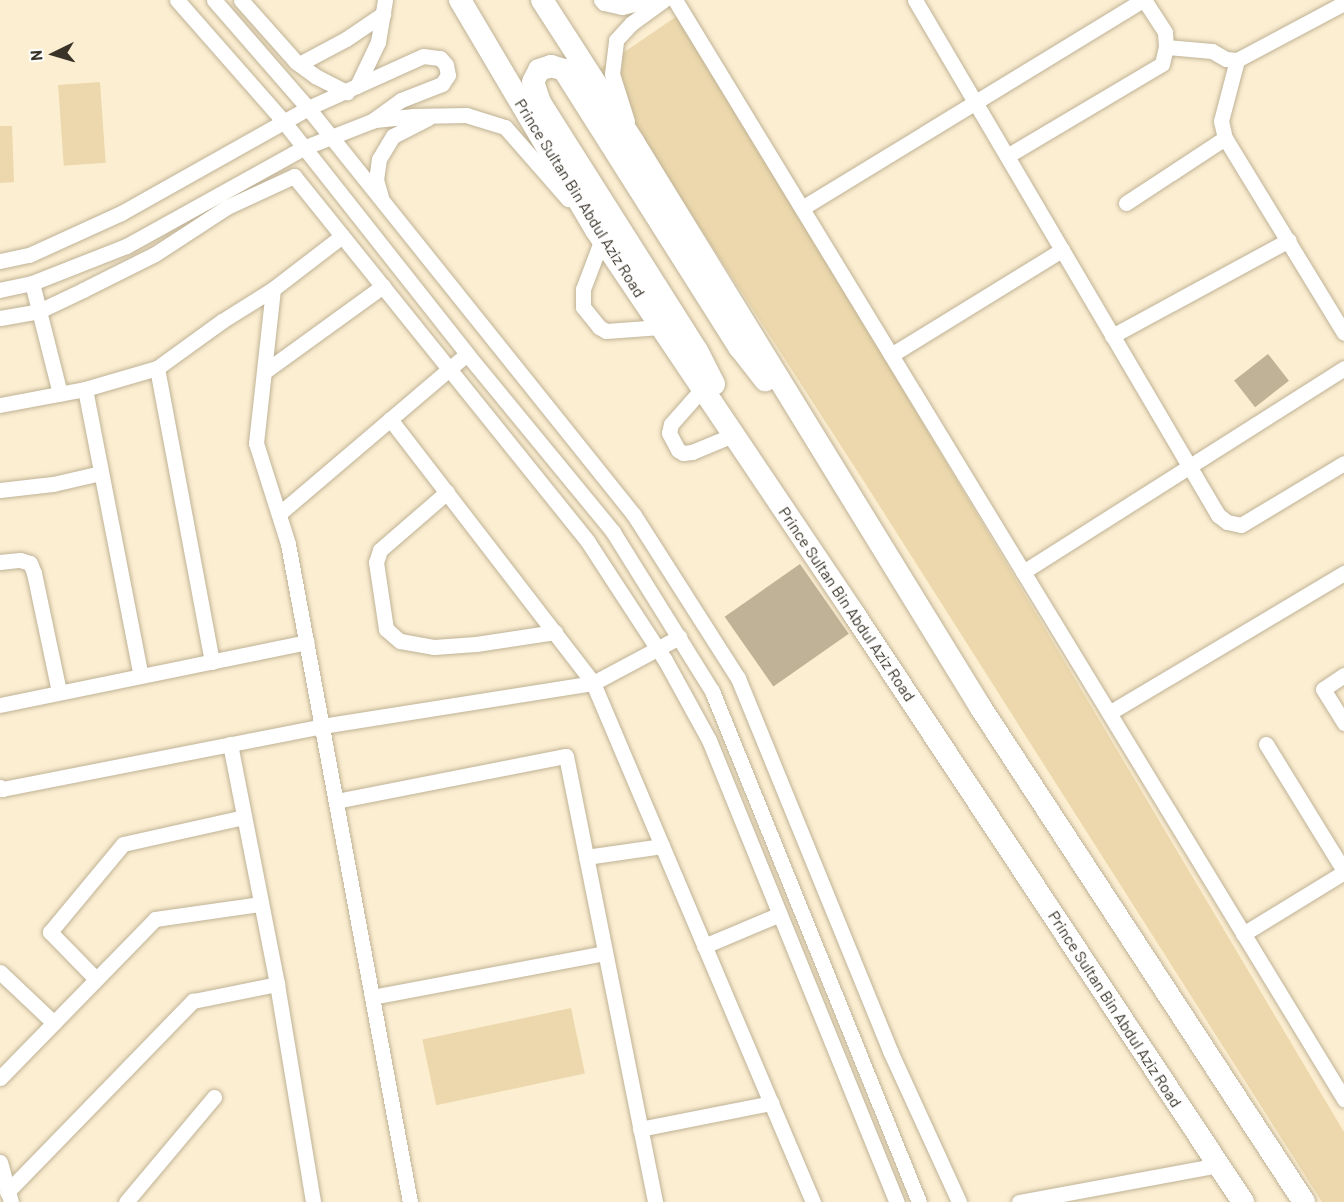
<!DOCTYPE html>
<html>
<head>
<meta charset="utf-8">
<style>
  body { margin:0 }
  #map { position:relative; width:1344px; height:1202px; overflow:hidden; background:#fceed1; font-family:Barlow,sans-serif }
  div>[style] { position:absolute }
  .green>* { inset:0; background:#ecd8ac; transform-origin:0 0 }
  .building>* { inset:0; background:#bfb296; transform-origin:0 0 }
  .roads { filter:drop-shadow(0 0 2px #bfb296) drop-shadow(0 0 2px #bfb296) }
  .minor>* { height:15px; margin:-7.5px; padding:0 7.5px; transform-origin:7.5px; border-radius:7.5px; background:#fff }
  .highway>* { height:22px; margin:-11px; padding:0 11px; transform-origin:11px; border-radius:11px; background:#fff }
  span { translate:-50% -50%; white-space:nowrap; text-align:center; line-height:1.15; -webkit-text-stroke:4.5px #fff; paint-order:stroke }
  .street-label { font-size:16px; color:#393328 }
  .north { position:absolute; left:24px; top:24px; width:60px; height:60px; -webkit-text-stroke:4px #fff; paint-order:stroke; rotate:265deg; font-size:16px; font-weight:700; line-height:24px; text-align:center; color:#393328 }
  .north::after { content:''; display:block; margin:auto; width:21px; height:27px; background:#393328; clip-path:polygon(50% 0,100% 100%,50% 72%,0 100%) }
</style>
</head>
<body>
<div id="map">
  <div class="green">
    <div style="clip-path:polygon(680px 14px,1344px 1132px,1344px 1202px,1322px 1202px,863px 480px,598px 70px)"></div>
    <div style="left:100px;top:82px;width:81px;height:42px;rotate:86deg"></div>
    <div style="clip-path:polygon(0 126px,12px 126px,14px 182px,0 183px)"></div>
    <div style="left:571px;top:1008px;width:67px;height:152px;rotate:78deg"></div>
  </div>
  <div class="building">
    <div style="left:1268px;top:354px;width:34px;height:43px;rotate:52deg"></div>
    <div style="left:800px;top:564px;width:85px;height:92px;rotate:55deg"></div>
  </div>
  <div class="roads">
    <div class="minor">
      <div style="left:177px;top:0;width:162px;rotate:48.7deg"></div>
      <div style="left:284px;top:122px;width:295px;rotate:51.7deg"></div>
      <div style="left:467px;top:354px;width:230px;rotate:50.6deg"></div>
      <div style="left:613px;top:532px;width:187px;rotate:58.1deg"></div>
      <div style="left:712px;top:691px;width:551px;rotate:67.95deg"></div>
      <div style="left:214px;top:0;width:143px;rotate:49deg"></div>
      <div style="left:308px;top:108px;width:521px;rotate:51.31deg"></div>
      <div style="left:634px;top:515px;width:193px;rotate:57.5deg"></div>
      <div style="left:738px;top:678px;width:403px;rotate:67.8deg"></div>
      <div style="left:890px;top:1051px;width:166px;rotate:65.4deg"></div>
      <div style="left:241px;top:0;width:83px;rotate:48.4deg"></div>
      <div style="left:296px;top:62px;width:24px;rotate:36deg"></div>
      <div style="left:315px;top:76px;width:36px;rotate:27deg"></div>
      <div style="left:601px;top:0;width:4px;rotate:45deg"></div>
      <div style="left:604px;top:3px;width:18px;rotate:13deg"></div>
      <div style="left:622px;top:7px;width:29px;rotate:-14deg"></div>
      <div style="left:675px;top:0;width:1287px;rotate:58.67deg"></div>
      <div style="left:915px;top:0;width:598px;rotate:59.53deg"></div>
      <div style="left:1218px;top:515px;width:11px;rotate:38deg"></div>
      <div style="left:1227px;top:522px;width:14px;rotate:12deg"></div>
      <div style="left:1241px;top:525px;width:120px;rotate:-31deg"></div>
      <div style="left:1166px;top:47px;width:46px;rotate:5deg"></div>
      <div style="left:1212px;top:51px;width:16px;rotate:30deg"></div>
      <div style="left:1226px;top:59px;width:11px;rotate:5deg"></div>
      <div style="left:1237px;top:60px;width:121px;rotate:-28deg"></div>
      <div style="left:1237px;top:60px;width:63px;rotate:104.7deg"></div>
      <div style="left:1221px;top:121px;width:17px;rotate:77deg"></div>
      <div style="left:1225px;top:138px;width:228px;rotate:58.6deg"></div>
      <div style="left:299px;top:64px;width:53px;rotate:-28deg"></div>
      <div style="left:346px;top:39px;width:45px;rotate:-34deg"></div>
      <div style="left:357px;top:86px;width:49px;rotate:-64.5deg"></div>
      <div style="left:378px;top:42px;width:43px;rotate:-80.5deg"></div>
      <div style="left:375px;top:120px;width:39px;rotate:-6deg"></div>
      <div style="left:414px;top:116px;width:52px;rotate:-1.1deg"></div>
      <div style="left:466px;top:115px;width:41px;rotate:17.1deg"></div>
      <div style="left:505px;top:127px;width:96px;rotate:48.8deg"></div>
      <div style="left:627px;top:121px;width:49px;rotate:-107.7deg"></div>
      <div style="left:612px;top:74px;width:34px;rotate:-83deg"></div>
      <div style="left:616px;top:40px;width:23px;rotate:-47deg"></div>
      <div style="left:632px;top:23px;width:39px;rotate:-36deg"></div>
      <div style="left:1007px;top:156px;width:180px;rotate:-30.7deg"></div>
      <div style="left:1162px;top:64px;width:17px;rotate:-77deg"></div>
      <div style="left:1166px;top:47px;width:15px;rotate:-94deg"></div>
      <div style="left:1165px;top:32px;width:38px;rotate:-123deg"></div>
      <div style="left:381px;top:197px;width:18px;rotate:-106deg"></div>
      <div style="left:376px;top:180px;width:21px;rotate:-82deg"></div>
      <div style="left:379px;top:159px;width:27px;rotate:-59deg"></div>
      <div style="left:393px;top:136px;width:39px;rotate:-27deg"></div>
      <div style="left:1126px;top:203px;width:118px;rotate:-33.3deg"></div>
      <div style="left:802px;top:208px;width:399px;rotate:-31.4deg"></div>
      <div style="left:602px;top:239px;width:53px;rotate:110.8deg"></div>
      <div style="left:583px;top:289px;width:18px;rotate:90deg"></div>
      <div style="left:583px;top:307px;width:26px;rotate:51deg"></div>
      <div style="left:599px;top:327px;width:8px;rotate:30deg"></div>
      <div style="left:606px;top:331px;width:55px;rotate:-4.2deg"></div>
      <div style="left:0;top:261px;width:30px;rotate:-12deg"></div>
      <div style="left:29px;top:255px;width:101px;rotate:-24.5deg"></div>
      <div style="left:121px;top:213px;width:214px;rotate:-29.3deg"></div>
      <div style="left:308px;top:108px;width:126px;rotate:-24.3deg"></div>
      <div style="left:423px;top:56px;width:17px;rotate:7deg"></div>
      <div style="left:440px;top:58px;width:9px;rotate:49deg"></div>
      <div style="left:446px;top:65px;width:10px;rotate:79deg"></div>
      <div style="left:448px;top:75px;width:11px;rotate:124deg"></div>
      <div style="left:442px;top:84px;width:44px;rotate:158.7deg"></div>
      <div style="left:401px;top:100px;width:36px;rotate:144deg"></div>
      <div style="left:372px;top:121px;width:74px;rotate:158.6deg"></div>
      <div style="left:303px;top:148px;width:202px;rotate:151deg"></div>
      <div style="left:126px;top:246px;width:101px;rotate:158.5deg"></div>
      <div style="left:32px;top:283px;width:33px;rotate:168deg"></div>
      <div style="left:32px;top:283px;width:114px;rotate:75.8deg"></div>
      <div style="left:273px;top:289px;width:155px;rotate:96.3deg"></div>
      <div style="left:256px;top:443px;width:106px;rotate:72.4deg"></div>
      <div style="left:288px;top:544px;width:669px;rotate:79.5deg"></div>
      <div style="left:0;top:318px;width:40px;rotate:-10deg"></div>
      <div style="left:39px;top:311px;width:49px;rotate:-25.5deg"></div>
      <div style="left:83px;top:290px;width:80px;rotate:-26.6deg"></div>
      <div style="left:155px;top:254px;width:86px;rotate:-33.1deg"></div>
      <div style="left:227px;top:207px;width:74px;rotate:-24.8deg"></div>
      <div style="left:294px;top:176px;width:469px;rotate:51.2deg"></div>
      <div style="left:588px;top:542px;width:141px;rotate:56.9deg"></div>
      <div style="left:665px;top:660px;width:91px;rotate:61.2deg"></div>
      <div style="left:709px;top:740px;width:499px;rotate:67.9deg"></div>
      <div style="left:1112px;top:336px;width:201px;rotate:-28.5deg"></div>
      <div style="left:891px;top:355px;width:201px;rotate:-31.6deg"></div>
      <div style="left:157px;top:368px;width:299px;rotate:79.4deg"></div>
      <div style="left:264px;top:372px;width:147px;rotate:-35.9deg"></div>
      <div style="left:85px;top:389px;width:292px;rotate:79deg"></div>
      <div style="left:702px;top:389px;width:47px;rotate:131.5deg"></div>
      <div style="left:671px;top:424px;width:9px;rotate:103deg"></div>
      <div style="left:669px;top:433px;width:19px;rotate:62deg"></div>
      <div style="left:678px;top:450px;width:6px;rotate:31deg"></div>
      <div style="left:683px;top:453px;width:9px;rotate:-6deg"></div>
      <div style="left:692px;top:452px;width:44px;rotate:-22.5deg"></div>
      <div style="left:0;top:405px;width:86px;rotate:-10.7deg"></div>
      <div style="left:85px;top:389px;width:75px;rotate:-16.3deg"></div>
      <div style="left:157px;top:368px;width:80px;rotate:-35.9deg"></div>
      <div style="left:222px;top:321px;width:60px;rotate:-32.1deg"></div>
      <div style="left:273px;top:289px;width:87px;rotate:-37.5deg"></div>
      <div style="left:390px;top:419px;width:333px;rotate:52.4deg"></div>
      <div style="left:593px;top:683px;width:564px;rotate:67.03deg"></div>
      <div style="left:0;top:490px;width:53px;rotate:-6.5deg"></div>
      <div style="left:53px;top:484px;width:49px;rotate:-12.9deg"></div>
      <div style="left:447px;top:492px;width:89px;rotate:139.1deg"></div>
      <div style="left:380px;top:550px;width:13px;rotate:108deg"></div>
      <div style="left:376px;top:562px;width:68px;rotate:81.5deg"></div>
      <div style="left:386px;top:629px;width:18px;rotate:41deg"></div>
      <div style="left:400px;top:641px;width:35px;rotate:10deg"></div>
      <div style="left:434px;top:647px;width:42px;rotate:-4.1deg"></div>
      <div style="left:476px;top:644px;width:80px;rotate:-8.6deg"></div>
      <div style="left:280px;top:513px;width:245px;rotate:-40.4deg"></div>
      <div style="left:0;top:562px;width:20px;rotate:-6deg"></div>
      <div style="left:20px;top:560px;width:10px;rotate:17deg"></div>
      <div style="left:30px;top:563px;width:11px;rotate:68deg"></div>
      <div style="left:34px;top:573px;width:122px;rotate:78.1deg"></div>
      <div style="left:1023px;top:572px;width:380px;rotate:-32.4deg"></div>
      <div style="left:1344px;top:675px;width:25px;rotate:146deg"></div>
      <div style="left:1323px;top:689px;width:40px;rotate:58deg"></div>
      <div style="left:0;top:705px;width:313px;rotate:-11.6deg"></div>
      <div style="left:1109px;top:713px;width:274px;rotate:-30.8deg"></div>
      <div style="left:230px;top:744px;width:245px;rotate:78.9deg"></div>
      <div style="left:277px;top:984px;width:221px;rotate:80.6deg"></div>
      <div style="left:1266px;top:744px;width:149px;rotate:58.4deg"></div>
      <div style="left:0;top:787px;width:3px;rotate:45deg"></div>
      <div style="left:2px;top:789px;width:326px;rotate:-11.1deg"></div>
      <div style="left:322px;top:726px;width:274px;rotate:-9deg"></div>
      <div style="left:593px;top:683px;width:98px;rotate:-28.1deg"></div>
      <div style="left:336px;top:801px;width:234px;rotate:-11.1deg"></div>
      <div style="left:566px;top:756px;width:455px;rotate:78.7deg"></div>
      <div style="left:586px;top:857px;width:77px;rotate:-8.2deg"></div>
      <div style="left:1243px;top:934px;width:119px;rotate:-31.5deg"></div>
      <div style="left:704px;top:946px;width:82px;rotate:-22.8deg"></div>
      <div style="left:0;top:972px;width:74px;rotate:43.4deg"></div>
      <div style="left:96px;top:979px;width:66px;rotate:-134.4deg"></div>
      <div style="left:50px;top:932px;width:114px;rotate:-50.3deg"></div>
      <div style="left:123px;top:844px;width:124px;rotate:-12.6deg"></div>
      <div style="left:372px;top:997px;width:237px;rotate:-10.7deg"></div>
      <div style="left:0;top:1078px;width:222px;rotate:-45.7deg"></div>
      <div style="left:155px;top:919px;width:107px;rotate:-8.1deg"></div>
      <div style="left:640px;top:1129px;width:134px;rotate:-11.2deg"></div>
      <div style="left:0;top:1162px;width:41px;rotate:74.6deg"></div>
      <div style="left:7px;top:1192px;width:267px;rotate:-45.8deg"></div>
      <div style="left:193px;top:1001px;width:86px;rotate:-11.4deg"></div>
      <div style="left:126px;top:1202px;width:137px;rotate:-50deg"></div>
      <div style="left:1019px;top:1202px;width:202px;rotate:-10.5deg"></div>
    </div>
    <div class="highway">
      <div style="left:460px;top:0;width:267px;rotate:59.4deg"></div>
      <div style="left:596px;top:230px;width:463px;rotate:56.1deg"></div>
      <div style="left:854px;top:614px;width:705px;rotate:56.51deg"></div>
      <div style="left:542px;top:0;width:170px;rotate:57.2deg"></div>
      <div style="left:634px;top:143px;width:663px;rotate:58.44deg"></div>
      <div style="left:981px;top:708px;width:590px;rotate:56.82deg"></div>
      <div style="left:714px;top:384px;width:37px;rotate:-117deg"></div>
      <div style="left:697px;top:351px;width:294px;rotate:-122.3deg"></div>
      <div style="left:540px;top:103px;width:22px;rotate:-108deg"></div>
      <div style="left:533px;top:82px;width:13px;rotate:-63deg"></div>
      <div style="left:539px;top:70px;width:13px;rotate:-18deg"></div>
      <div style="left:551px;top:66px;width:14px;rotate:17deg"></div>
      <div style="left:564px;top:70px;width:329px;rotate:57.7deg"></div>
      <div style="left:740px;top:348px;width:41px;rotate:52deg"></div>
    </div>
  </div>
  <div class="street-label">
    <span style="left:580px;top:198px;rotate:58deg">Prince Sultan Bin Abdul Aziz Road</span>
    <span style="left:847px;top:604px;rotate:56deg">Prince Sultan Bin Abdul Aziz Road</span>
    <span style="left:1115px;top:1009px;rotate:57deg">Prince Sultan Bin Abdul Aziz Road</span>
  </div>
  <div class="north">N</div>
</div>
</body>
</html>
